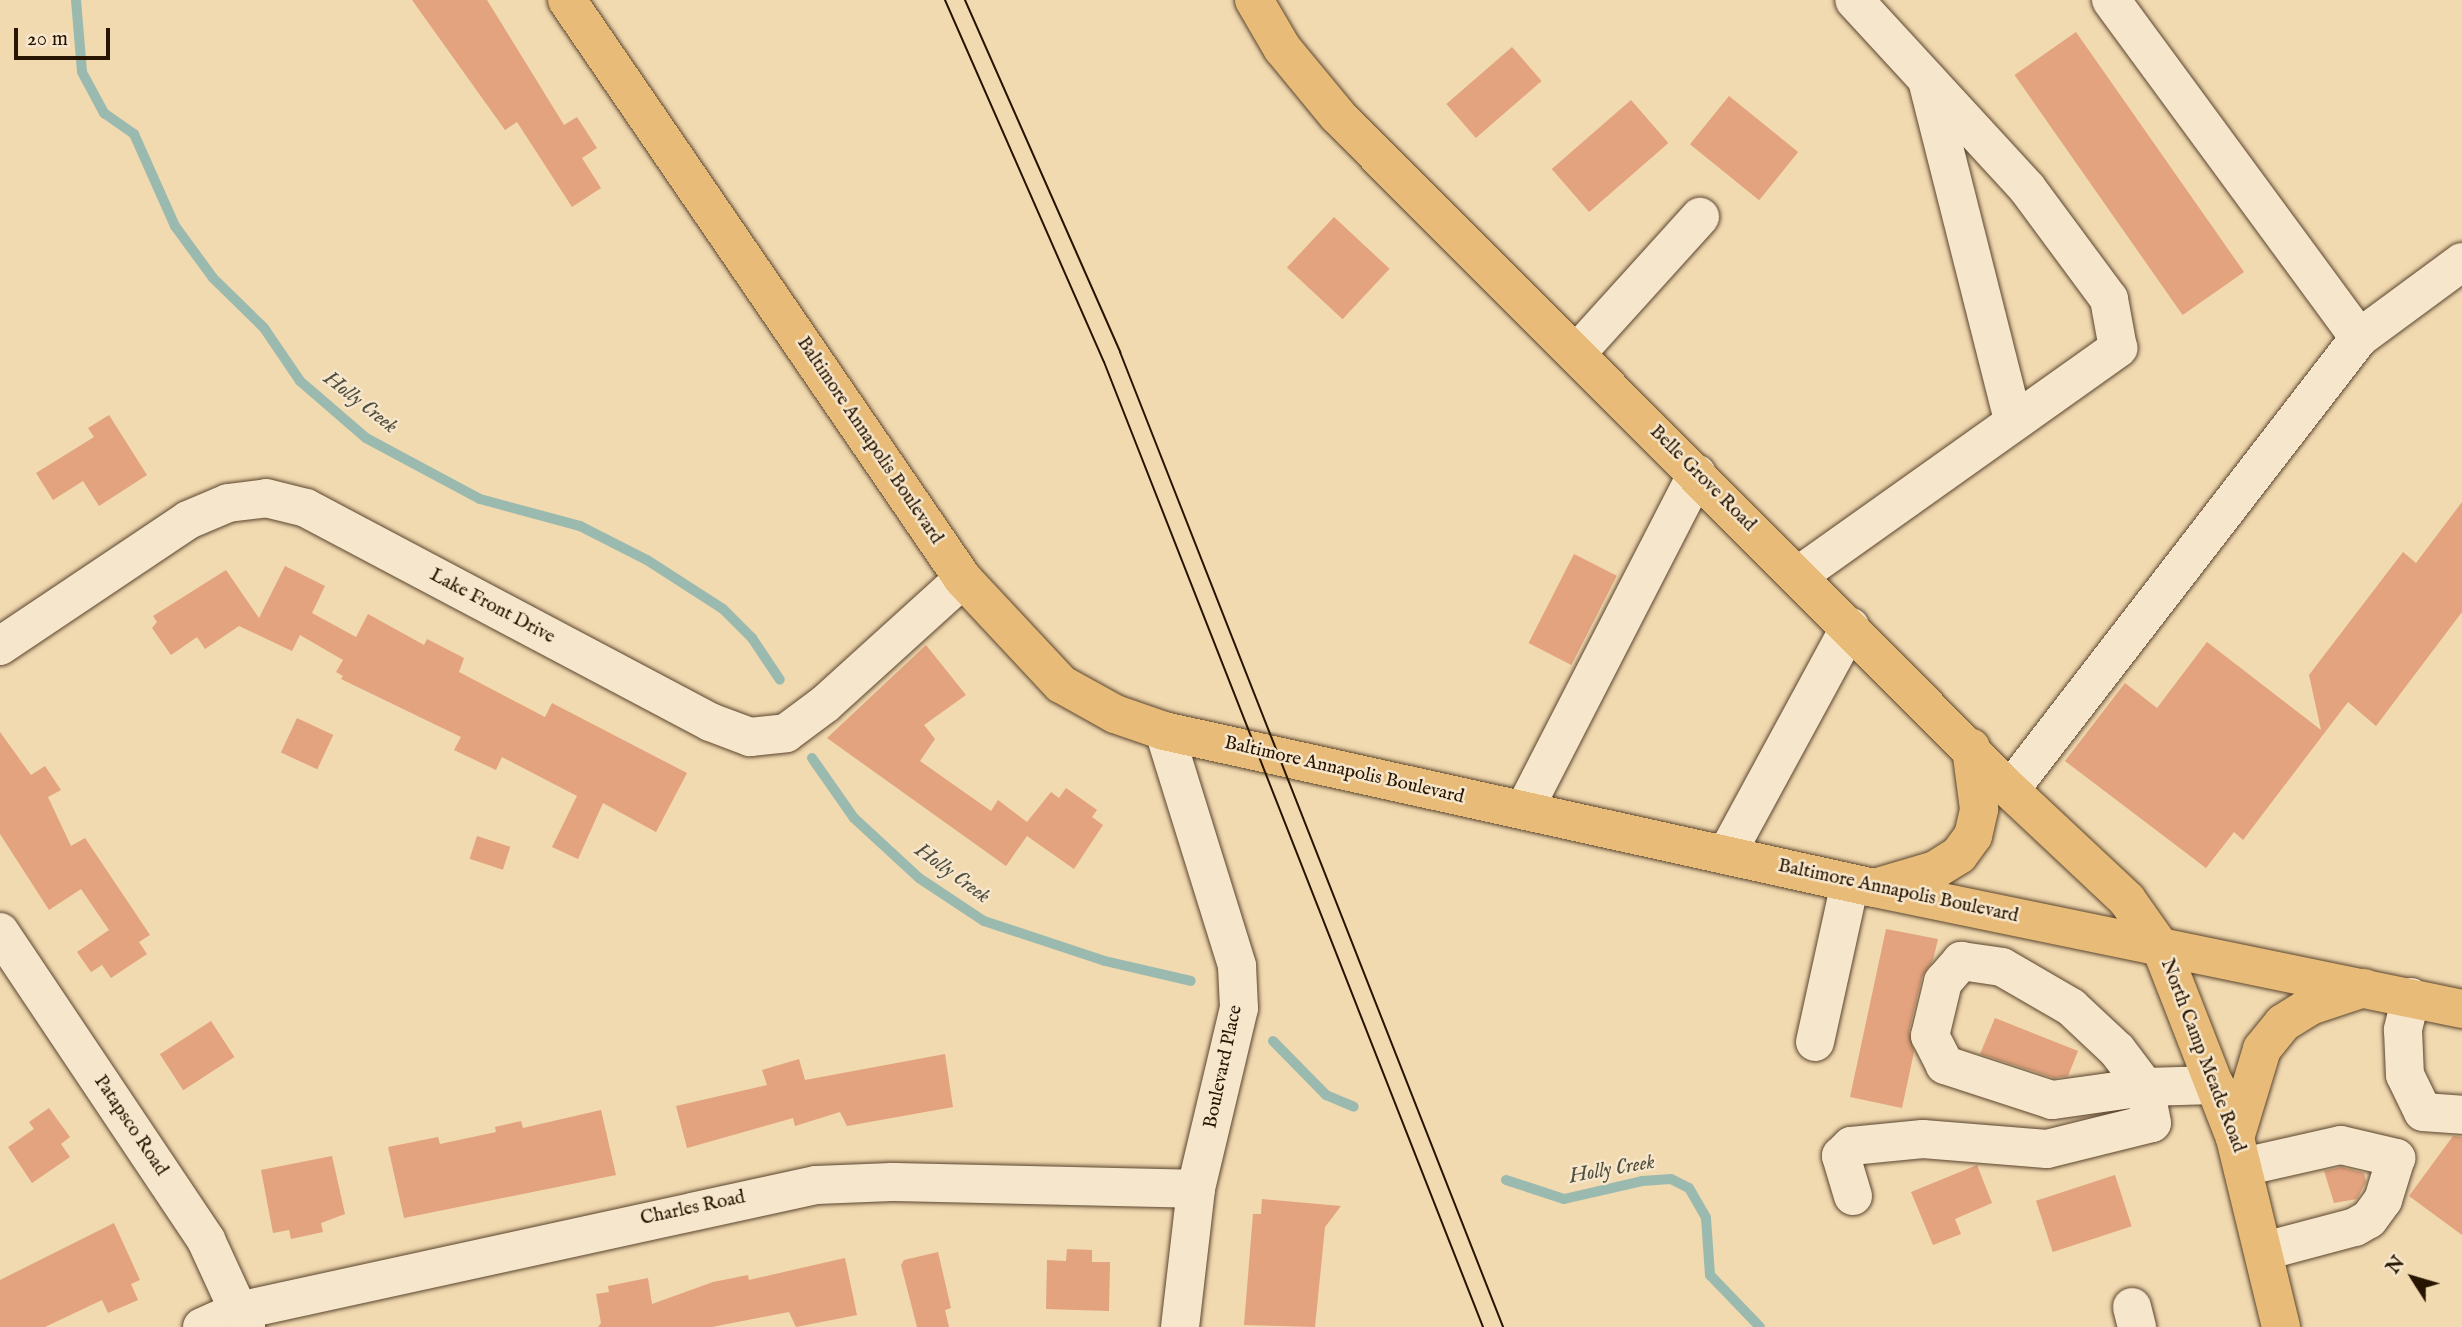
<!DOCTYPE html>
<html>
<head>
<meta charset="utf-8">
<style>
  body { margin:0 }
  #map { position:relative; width:2462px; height:1327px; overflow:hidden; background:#f1d9b0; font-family:"IM FELL English",serif }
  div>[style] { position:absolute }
  .stream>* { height:10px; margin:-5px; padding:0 5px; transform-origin:5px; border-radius:5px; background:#9bbaaf }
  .building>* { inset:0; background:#e2a37e; transform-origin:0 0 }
  .roads { filter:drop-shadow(0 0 2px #5a452d) drop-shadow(0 0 2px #5a452d) }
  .minor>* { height:38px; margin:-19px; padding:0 19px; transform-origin:19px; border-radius:19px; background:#f6e6cc }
  .major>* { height:38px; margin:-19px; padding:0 19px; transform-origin:19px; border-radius:19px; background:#e8bc78 }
  .tram>* { height:2px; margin:-1px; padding:0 1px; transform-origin:1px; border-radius:1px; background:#271401 }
  span { translate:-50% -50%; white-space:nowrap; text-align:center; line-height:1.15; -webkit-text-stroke:5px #f6e6cc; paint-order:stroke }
  .street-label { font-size:19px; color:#271401 }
  .water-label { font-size:21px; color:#504e3e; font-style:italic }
  .north { position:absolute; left:2378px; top:1243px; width:70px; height:70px; -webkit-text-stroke:5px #f6e6cc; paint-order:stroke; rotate:307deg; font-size:19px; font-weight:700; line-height:28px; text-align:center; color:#271401 }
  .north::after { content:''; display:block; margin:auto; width:24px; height:32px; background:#271401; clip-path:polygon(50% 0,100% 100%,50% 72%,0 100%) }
  .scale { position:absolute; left:14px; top:28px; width:96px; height:32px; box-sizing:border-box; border:4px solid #271401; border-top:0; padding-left:9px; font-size:21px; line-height:24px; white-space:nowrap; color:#271401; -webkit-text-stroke:5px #f6e6cc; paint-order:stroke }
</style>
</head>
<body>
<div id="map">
  <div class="stream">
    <div style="left:76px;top:0;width:72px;rotate:85.2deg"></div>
    <div style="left:82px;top:72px;width:47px;rotate:61.8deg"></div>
    <div style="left:104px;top:113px;width:37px;rotate:35deg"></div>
    <div style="left:134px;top:134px;width:101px;rotate:66deg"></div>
    <div style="left:175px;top:226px;width:64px;rotate:53.8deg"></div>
    <div style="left:213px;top:278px;width:71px;rotate:44.4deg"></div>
    <div style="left:264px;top:328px;width:64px;rotate:55.8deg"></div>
    <div style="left:300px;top:381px;width:87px;rotate:40.8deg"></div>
    <div style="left:366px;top:438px;width:129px;rotate:28.2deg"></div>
    <div style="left:480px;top:499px;width:104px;rotate:15.1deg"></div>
    <div style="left:580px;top:526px;width:75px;rotate:26.9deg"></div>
    <div style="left:647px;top:560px;width:90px;rotate:32.8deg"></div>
    <div style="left:723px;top:609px;width:41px;rotate:45deg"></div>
    <div style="left:752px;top:638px;width:50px;rotate:56.3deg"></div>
    <div style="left:812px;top:758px;width:73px;rotate:55deg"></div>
    <div style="left:854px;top:818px;width:88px;rotate:42.7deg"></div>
    <div style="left:919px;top:878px;width:78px;rotate:33.5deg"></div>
    <div style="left:984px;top:921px;width:127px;rotate:18.3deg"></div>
    <div style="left:1105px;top:961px;width:88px;rotate:13.1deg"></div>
    <div style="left:1273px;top:1041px;width:76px;rotate:45.5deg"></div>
    <div style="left:1326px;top:1095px;width:30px;rotate:23deg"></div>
    <div style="left:1506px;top:1180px;width:61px;rotate:18.1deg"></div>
    <div style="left:1564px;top:1199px;width:80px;rotate:-13deg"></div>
    <div style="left:1642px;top:1181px;width:29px;rotate:-4deg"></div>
    <div style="left:1671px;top:1179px;width:20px;rotate:27deg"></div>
    <div style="left:1689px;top:1188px;width:34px;rotate:60deg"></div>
    <div style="left:1706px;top:1218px;width:57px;rotate:86deg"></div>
    <div style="left:1710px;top:1275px;width:72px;rotate:46.1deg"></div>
  </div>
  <div class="building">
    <div style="clip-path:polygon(412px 0,487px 0,564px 125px,577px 117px,597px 148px,582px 158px,601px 188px,572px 207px,517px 122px,505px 130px)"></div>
    <div style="left:2076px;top:32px;width:293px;height:75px;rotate:55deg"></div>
    <div style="left:1512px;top:47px;width:45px;height:87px;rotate:49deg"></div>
    <div style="left:1729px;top:96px;width:89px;height:62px;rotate:39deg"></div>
    <div style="left:1631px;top:100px;width:57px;height:105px;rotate:49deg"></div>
    <div style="left:1334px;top:217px;width:76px;height:69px;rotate:43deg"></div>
    <div style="clip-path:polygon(109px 415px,147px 475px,99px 506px,83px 481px,53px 500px,36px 473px,94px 437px,88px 428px)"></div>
    <div style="clip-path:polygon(2462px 502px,2462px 612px,2376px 726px,2348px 702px,2243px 840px,2234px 832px,2206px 868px,2065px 761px,2125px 683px,2157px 708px,2207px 642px,2321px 730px,2309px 675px,2403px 552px,2416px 563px)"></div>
    <div style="left:1574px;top:554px;width:48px;height:100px;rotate:27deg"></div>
    <div style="clip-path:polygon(285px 566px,325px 586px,312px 613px,356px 637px,368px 614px,424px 645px,427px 639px,464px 658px,459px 672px,545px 717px,552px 703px,687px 773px,656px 832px,603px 803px,578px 859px,552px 847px,577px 796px,502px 757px,496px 770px,454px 750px,461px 737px,341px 679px,343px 676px,336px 672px,343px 660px,300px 635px,292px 651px,239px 626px,205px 649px,197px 637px,171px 655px,152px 628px,157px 622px,153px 616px,226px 570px,259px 618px)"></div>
    <div style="clip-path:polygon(926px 645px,966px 695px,924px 725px,935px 739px,920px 761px,991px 811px,998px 800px,1027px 822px,1051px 792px,1059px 798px,1066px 788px,1097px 810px,1092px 817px,1103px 825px,1074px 869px,1027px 836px,1006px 866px,827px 738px)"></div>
    <div style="left:297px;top:718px;width:40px;height:38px;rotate:25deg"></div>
    <div style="clip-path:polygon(0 732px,31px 775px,45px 766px,61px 790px,48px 797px,71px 846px,85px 838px,150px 935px,139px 942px,147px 954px,111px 978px,102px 965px,91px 972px,77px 952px,109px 930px,81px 889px,49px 910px,0 834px)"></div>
    <div style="left:477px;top:836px;width:35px;height:24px;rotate:18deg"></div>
    <div style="clip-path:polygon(1886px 929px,1938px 939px,1933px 960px,1922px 977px,1909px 1031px,1914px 1052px,1902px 1108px,1850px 1097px)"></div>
    <div style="clip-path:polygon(1995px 1018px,2078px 1051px,2068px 1076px,2054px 1078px,1980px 1054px)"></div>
    <div style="left:211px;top:1021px;width:43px;height:61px;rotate:57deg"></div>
    <div style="clip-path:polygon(945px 1054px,953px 1107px,847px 1126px,840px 1112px,795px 1126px,793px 1118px,687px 1148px,676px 1106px,767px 1085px,762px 1070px,799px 1059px,805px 1080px)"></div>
    <div style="clip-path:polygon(49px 1108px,70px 1137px,61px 1144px,70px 1157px,32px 1183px,8px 1147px,34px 1129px,29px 1122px)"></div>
    <div style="clip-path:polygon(601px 1110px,616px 1175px,404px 1218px,388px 1147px,438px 1137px,440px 1144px,496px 1132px,495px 1127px,521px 1121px,523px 1128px)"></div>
    <div style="clip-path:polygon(2453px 1136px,2462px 1137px,2462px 1235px,2409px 1196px)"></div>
    <div style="clip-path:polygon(332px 1156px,345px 1214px,321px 1223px,323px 1232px,291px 1239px,289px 1230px,273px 1233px,261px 1170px)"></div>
    <div style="clip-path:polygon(1977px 1165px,1992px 1203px,1955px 1219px,1961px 1234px,1933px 1245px,1911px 1192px)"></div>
    <div style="clip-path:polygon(2341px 1167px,2364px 1173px,2366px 1182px,2357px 1199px,2334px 1203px,2324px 1171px)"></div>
    <div style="left:2115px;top:1175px;width:54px;height:83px;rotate:72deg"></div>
    <div style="clip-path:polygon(1262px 1199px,1341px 1206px,1325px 1227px,1315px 1327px,1244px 1325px,1253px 1214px,1261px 1214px)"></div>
    <div style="clip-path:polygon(114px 1223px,140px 1280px,131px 1284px,138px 1300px,108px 1313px,102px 1300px,45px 1327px,0 1327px,0 1280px)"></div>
    <div style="clip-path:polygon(1067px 1249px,1092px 1250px,1092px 1262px,1110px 1262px,1109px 1311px,1046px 1309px,1047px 1260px,1066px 1261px)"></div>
    <div style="clip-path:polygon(938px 1252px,951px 1308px,945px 1310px,949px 1327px,917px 1327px,901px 1265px,904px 1260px)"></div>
    <div style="clip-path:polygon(845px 1258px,857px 1315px,796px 1327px,789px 1312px,712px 1327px,598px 1327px,601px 1323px,596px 1294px,609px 1292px,608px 1286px,648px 1278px,652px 1304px,713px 1282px,748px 1275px,749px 1280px)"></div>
  </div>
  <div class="roads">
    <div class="minor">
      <div style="left:2111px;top:0;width:419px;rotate:53.7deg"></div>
      <div style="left:1927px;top:80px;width:352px;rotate:75.8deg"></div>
      <div style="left:1576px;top:354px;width:185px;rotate:-47.9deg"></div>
      <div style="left:1799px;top:575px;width:392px;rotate:-35.4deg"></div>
      <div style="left:2118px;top:348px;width:50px;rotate:-100.4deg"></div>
      <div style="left:2109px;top:299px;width:138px;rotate:-126.5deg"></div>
      <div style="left:2027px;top:188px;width:255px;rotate:-132.6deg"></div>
      <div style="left:0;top:646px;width:226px;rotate:-33.8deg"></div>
      <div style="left:188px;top:520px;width:43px;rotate:-23deg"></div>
      <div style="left:228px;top:503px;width:38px;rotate:-7deg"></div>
      <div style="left:266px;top:498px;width:41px;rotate:14deg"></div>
      <div style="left:306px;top:508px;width:457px;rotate:27.9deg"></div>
      <div style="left:710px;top:722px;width:43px;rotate:20.6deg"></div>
      <div style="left:750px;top:737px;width:36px;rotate:-6deg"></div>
      <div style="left:786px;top:733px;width:49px;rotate:-36.6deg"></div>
      <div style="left:825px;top:704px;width:186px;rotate:-42.2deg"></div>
      <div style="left:1164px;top:731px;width:246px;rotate:72.7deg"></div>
      <div style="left:1237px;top:966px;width:42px;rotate:87.3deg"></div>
      <div style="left:1239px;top:1008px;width:186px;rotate:103.4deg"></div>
      <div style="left:1196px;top:1189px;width:139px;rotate:96.6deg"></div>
      <div style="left:2010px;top:790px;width:571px;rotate:-52.33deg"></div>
      <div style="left:2359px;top:338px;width:128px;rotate:-36.4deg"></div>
      <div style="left:1524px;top:810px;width:378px;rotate:-62.8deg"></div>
      <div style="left:1726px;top:855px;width:260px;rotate:-61.5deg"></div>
      <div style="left:0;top:932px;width:371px;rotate:56.2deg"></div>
      <div style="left:206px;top:1240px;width:96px;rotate:65.3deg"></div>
      <div style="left:2411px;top:997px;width:34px;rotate:104deg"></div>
      <div style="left:2403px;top:1030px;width:45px;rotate:87.5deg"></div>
      <div style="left:2405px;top:1075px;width:41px;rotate:64.1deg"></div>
      <div style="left:2423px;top:1112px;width:39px;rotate:4deg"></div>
      <div style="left:1815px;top:1042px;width:163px;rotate:-77.6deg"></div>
      <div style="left:2243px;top:1167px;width:100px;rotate:-12.7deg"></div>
      <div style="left:2341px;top:1145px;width:57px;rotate:13.3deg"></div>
      <div style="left:2396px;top:1158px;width:44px;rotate:107.2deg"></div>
      <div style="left:2383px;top:1200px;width:24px;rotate:126deg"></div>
      <div style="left:2369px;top:1219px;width:16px;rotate:150deg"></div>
      <div style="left:2355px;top:1227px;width:94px;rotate:165.2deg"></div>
      <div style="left:1853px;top:1196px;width:42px;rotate:-106.7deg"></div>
      <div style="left:1841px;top:1156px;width:14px;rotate:-45deg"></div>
      <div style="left:1851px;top:1146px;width:72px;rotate:-5.6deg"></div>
      <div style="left:1923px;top:1139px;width:124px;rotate:4.6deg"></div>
      <div style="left:2047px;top:1149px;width:108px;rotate:-13.9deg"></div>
      <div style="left:2152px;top:1123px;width:37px;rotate:-101deg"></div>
      <div style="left:2145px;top:1087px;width:94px;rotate:172deg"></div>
      <div style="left:2052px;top:1100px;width:113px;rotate:-161.9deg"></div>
      <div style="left:1945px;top:1065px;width:33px;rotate:-117deg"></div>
      <div style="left:1930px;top:1036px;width:56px;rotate:-76.5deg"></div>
      <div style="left:1943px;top:982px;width:28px;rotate:-49deg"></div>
      <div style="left:1961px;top:961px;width:41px;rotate:8.3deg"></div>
      <div style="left:2002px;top:967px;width:80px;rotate:30.1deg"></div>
      <div style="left:2071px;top:1007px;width:63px;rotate:43.1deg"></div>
      <div style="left:2117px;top:1050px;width:46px;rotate:52.9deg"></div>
      <div style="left:2145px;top:1087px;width:70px;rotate:-1.6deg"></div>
      <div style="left:2132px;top:1307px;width:21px;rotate:76deg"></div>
      <div style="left:202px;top:1327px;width:39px;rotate:-24deg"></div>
      <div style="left:238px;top:1311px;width:592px;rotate:-12.3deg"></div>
      <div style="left:816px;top:1185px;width:76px;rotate:-2.3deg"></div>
      <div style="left:892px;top:1182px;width:304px;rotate:1.3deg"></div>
    </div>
    <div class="major">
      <div style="left:567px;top:0;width:701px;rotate:55.63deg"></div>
      <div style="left:963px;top:579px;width:144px;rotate:47deg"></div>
      <div style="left:1061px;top:684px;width:62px;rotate:29.1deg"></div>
      <div style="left:1115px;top:714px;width:52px;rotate:19.1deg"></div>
      <div style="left:1164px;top:731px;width:727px;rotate:12.47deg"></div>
      <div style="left:1874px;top:888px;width:600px;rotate:11.63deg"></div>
      <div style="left:1254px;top:0;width:56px;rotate:59.7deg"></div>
      <div style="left:1282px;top:48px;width:88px;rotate:50.5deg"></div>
      <div style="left:1338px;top:116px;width:952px;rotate:45.09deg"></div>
      <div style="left:2010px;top:790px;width:161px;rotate:43.2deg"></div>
      <div style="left:2127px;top:900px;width:59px;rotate:54.7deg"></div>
      <div style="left:2161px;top:948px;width:204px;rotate:68.7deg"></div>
      <div style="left:2235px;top:1138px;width:195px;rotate:76.3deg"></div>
      <div style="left:1878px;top:887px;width:59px;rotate:-16.6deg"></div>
      <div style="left:1935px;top:870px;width:28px;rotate:-32deg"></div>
      <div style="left:1959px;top:855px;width:24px;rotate:-54deg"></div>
      <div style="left:1973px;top:836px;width:28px;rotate:-77deg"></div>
      <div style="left:1979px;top:809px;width:62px;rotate:-97.5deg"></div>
      <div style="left:2235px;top:1138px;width:93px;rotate:-73.1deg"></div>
      <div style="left:2262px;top:1049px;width:33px;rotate:-51deg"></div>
      <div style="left:2283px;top:1023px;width:32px;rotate:-32deg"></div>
      <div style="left:2310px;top:1006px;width:57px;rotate:-18.4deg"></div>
    </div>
  </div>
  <div class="tram">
    <div style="left:945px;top:0;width:395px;rotate:66.3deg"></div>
    <div style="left:1104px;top:362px;width:1037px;rotate:68.56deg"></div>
    <div style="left:965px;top:0;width:385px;rotate:66.2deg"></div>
    <div style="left:1120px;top:352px;width:1048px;rotate:68.55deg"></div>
  </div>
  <div class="street-label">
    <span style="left:869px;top:441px;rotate:56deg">Baltimore Annapolis Boulevard</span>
    <span style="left:1702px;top:479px;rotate:45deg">Belle Grove Road</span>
    <span style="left:492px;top:607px;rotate:28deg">Lake Front Drive</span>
    <span style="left:1344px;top:771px;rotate:13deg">Baltimore Annapolis Boulevard</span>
    <span style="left:1898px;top:892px;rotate:12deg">Baltimore Annapolis Boulevard</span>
    <span style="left:2202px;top:1056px;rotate:69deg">North Camp Meade Road</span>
    <span style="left:1224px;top:1067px;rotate:-78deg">Boulevard Place</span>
    <span style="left:130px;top:1126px;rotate:56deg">Patapsco Road</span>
    <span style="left:693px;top:1209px;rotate:-12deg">Charles Road</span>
  </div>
  <div class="water-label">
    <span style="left:360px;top:403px;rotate:38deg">Holly Creek</span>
    <span style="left:952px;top:874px;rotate:36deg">Holly Creek</span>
    <span style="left:1612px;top:1170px;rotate:-10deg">Holly Creek</span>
  </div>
  <div class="north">N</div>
  <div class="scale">20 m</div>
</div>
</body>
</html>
